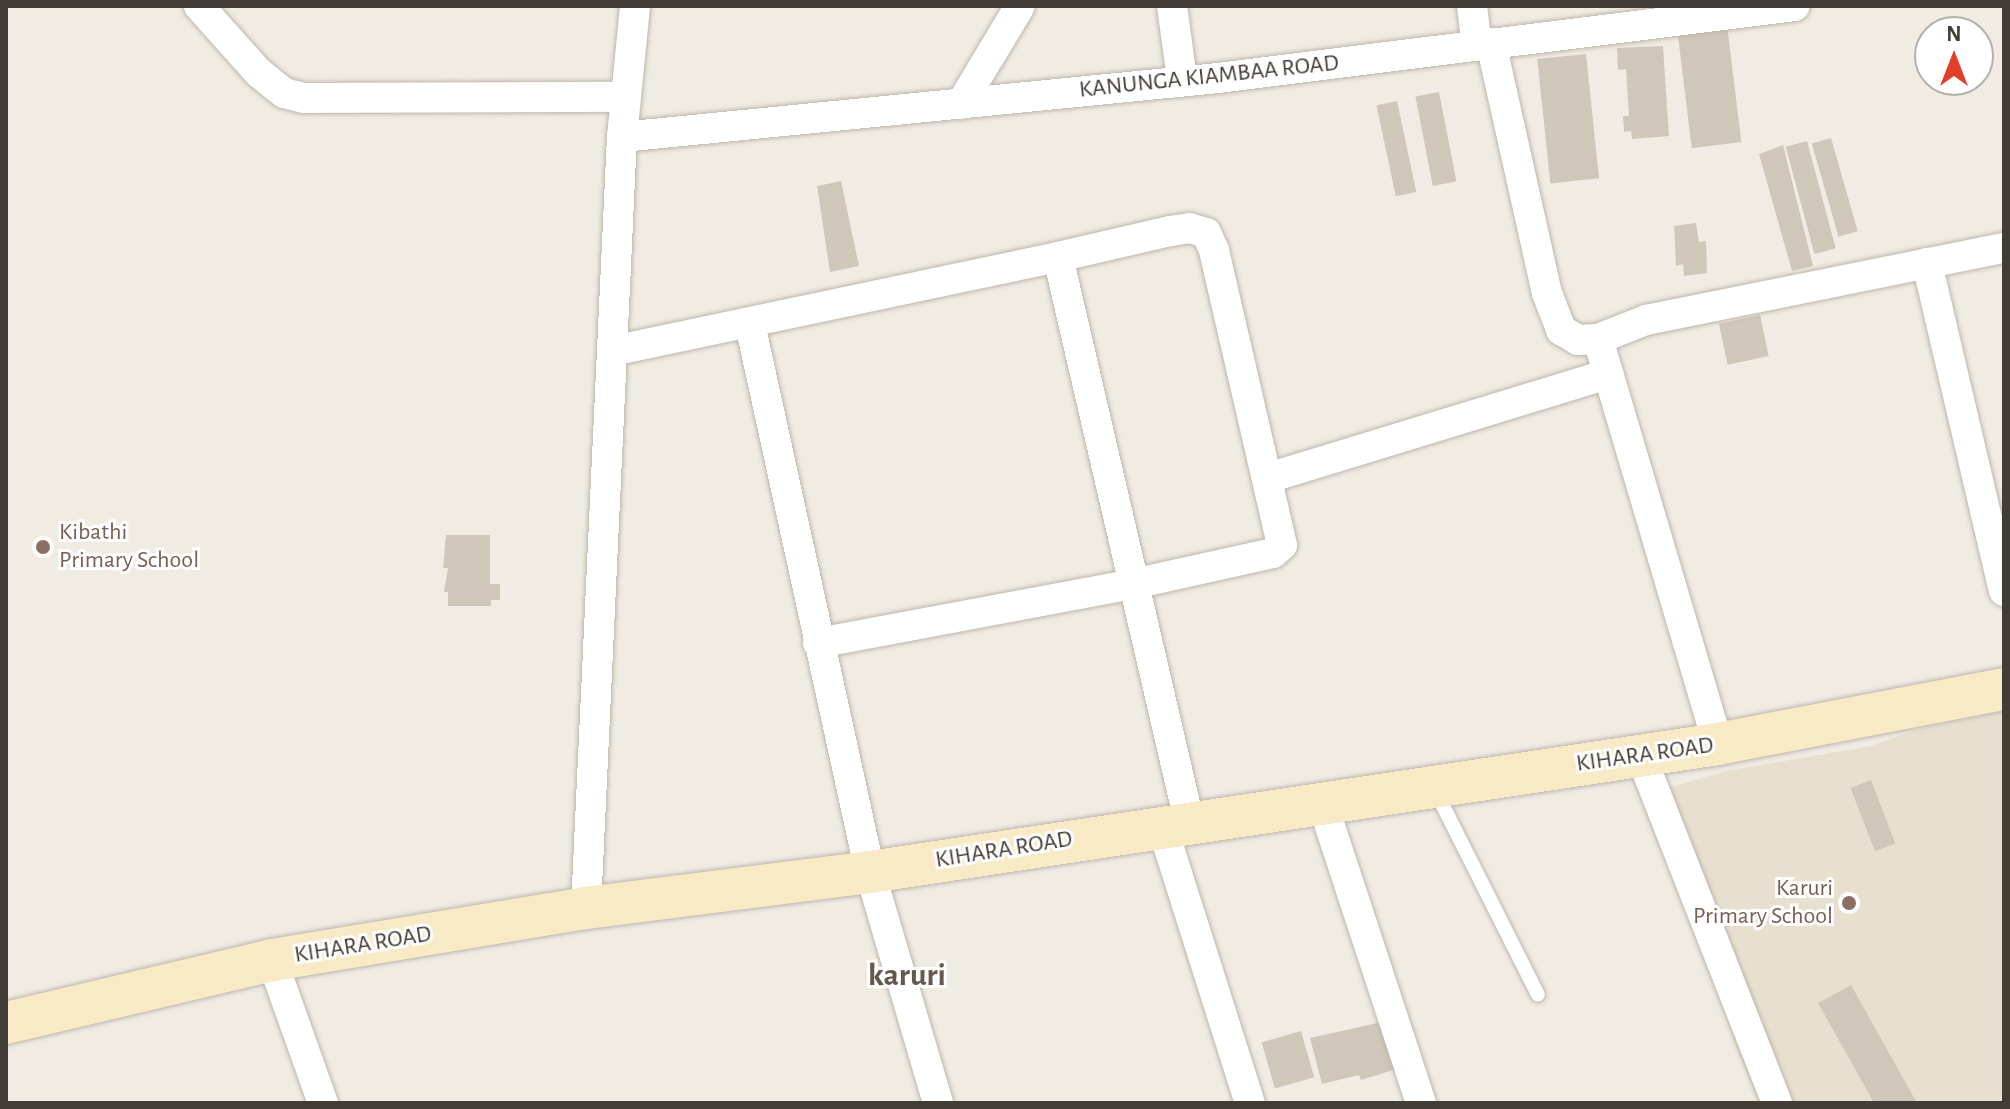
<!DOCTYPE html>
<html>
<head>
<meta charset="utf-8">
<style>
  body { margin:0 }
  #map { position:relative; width:2010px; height:1109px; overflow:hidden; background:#f0ece4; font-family:"Alegreya Sans",sans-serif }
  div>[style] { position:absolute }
  .education>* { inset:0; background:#e8e0cf }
  .building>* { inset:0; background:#d0c7bb; transform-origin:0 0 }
  .roads { filter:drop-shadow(0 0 2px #bdb6ab) drop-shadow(0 0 2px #bdb6ab) }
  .service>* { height:14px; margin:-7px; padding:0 7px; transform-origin:7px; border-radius:7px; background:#fff }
  .minor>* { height:30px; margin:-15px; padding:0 15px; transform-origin:15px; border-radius:15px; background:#fff }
  .secondary>* { height:42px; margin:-21px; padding:0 21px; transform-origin:21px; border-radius:21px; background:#f8eac6 }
  .dots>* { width:22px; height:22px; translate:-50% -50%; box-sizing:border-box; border:4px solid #fff; border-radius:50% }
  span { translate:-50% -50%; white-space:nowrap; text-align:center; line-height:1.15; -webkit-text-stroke:6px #fff; paint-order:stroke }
  .street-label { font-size:24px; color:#413c35 }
  .education-label { font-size:24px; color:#785e54 }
  .left { translate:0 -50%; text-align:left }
  .right { translate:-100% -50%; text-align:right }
  .district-label { font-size:32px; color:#63594d; font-weight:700 }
  .frame { position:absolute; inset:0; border:8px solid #413c35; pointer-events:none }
  .north { position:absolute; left:1914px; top:16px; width:80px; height:80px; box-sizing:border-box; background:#fff; border:2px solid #b3b1ae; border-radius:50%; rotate:0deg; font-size:22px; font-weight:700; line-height:32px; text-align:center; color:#413c35 }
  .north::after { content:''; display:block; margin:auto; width:28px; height:36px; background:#e23f29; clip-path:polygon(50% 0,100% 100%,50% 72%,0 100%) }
</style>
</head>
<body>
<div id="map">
  <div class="education">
    <div style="clip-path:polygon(2004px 711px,2004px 1103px,1759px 1103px,1734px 1042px,1661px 790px,1726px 771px,1871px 746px,1915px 730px)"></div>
  </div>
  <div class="building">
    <div style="left:1727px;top:25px;width:118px;height:50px;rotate:83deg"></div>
    <div style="clip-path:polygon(1663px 46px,1669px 136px,1632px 139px,1631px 131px,1624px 132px,1623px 116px,1629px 116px,1626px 69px,1618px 70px,1617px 48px)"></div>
    <div style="left:1586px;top:54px;width:125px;height:49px;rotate:84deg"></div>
    <div style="left:1439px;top:92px;width:91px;height:24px;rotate:79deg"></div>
    <div style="left:1397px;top:101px;width:93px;height:21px;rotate:78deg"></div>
    <div style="left:1831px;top:138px;width:97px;height:20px;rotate:74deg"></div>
    <div style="left:1807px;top:141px;width:111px;height:22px;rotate:75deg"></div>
    <div style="clip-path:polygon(1783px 145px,1813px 266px,1792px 271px,1759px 154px)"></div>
    <div style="clip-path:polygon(841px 181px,859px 266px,830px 272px,817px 186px)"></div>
    <div style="clip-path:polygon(1696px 223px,1699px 242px,1706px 241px,1707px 273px,1684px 276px,1683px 264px,1676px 266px,1674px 226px)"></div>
    <div style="left:1760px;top:315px;width:42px;height:42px;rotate:78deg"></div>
    <div style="clip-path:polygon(446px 535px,490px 535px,490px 584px,500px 584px,500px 600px,491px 600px,491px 606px,448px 606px,448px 592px,444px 592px,448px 568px,443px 568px)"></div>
    <div style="left:1871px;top:780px;width:68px;height:22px;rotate:69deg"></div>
    <div style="clip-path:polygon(1851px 985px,1917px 1103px,1874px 1103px,1818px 1003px)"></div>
    <div style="clip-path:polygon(1391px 1020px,1403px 1067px,1361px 1080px,1359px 1075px,1322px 1084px,1310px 1038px)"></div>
    <div style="left:1301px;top:1031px;width:48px;height:41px;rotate:74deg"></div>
  </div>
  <div class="roads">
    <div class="service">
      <div style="left:1435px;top:790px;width:229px;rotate:63.3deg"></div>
    </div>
    <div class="minor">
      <div style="left:199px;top:6px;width:89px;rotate:48.2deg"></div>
      <div style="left:258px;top:72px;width:33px;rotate:39deg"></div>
      <div style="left:284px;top:93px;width:21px;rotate:14deg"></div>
      <div style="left:304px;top:98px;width:322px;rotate:-0.2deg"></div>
      <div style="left:1172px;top:6px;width:74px;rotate:82.2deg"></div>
      <div style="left:1472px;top:6px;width:39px;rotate:83deg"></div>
      <div style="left:1491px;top:43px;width:256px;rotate:77.4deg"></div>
      <div style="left:1547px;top:293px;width:40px;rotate:69deg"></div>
      <div style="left:1561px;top:330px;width:20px;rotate:30deg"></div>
      <div style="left:1578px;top:340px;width:20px;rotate:-3deg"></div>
      <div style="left:961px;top:104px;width:114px;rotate:-59deg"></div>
      <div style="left:622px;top:137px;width:599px;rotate:-5.65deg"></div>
      <div style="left:1218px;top:78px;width:581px;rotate:-7.11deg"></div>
      <div style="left:1927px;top:263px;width:337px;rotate:76.8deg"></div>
      <div style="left:750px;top:324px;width:561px;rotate:77.65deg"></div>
      <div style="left:870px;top:872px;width:241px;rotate:73.6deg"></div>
      <div style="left:612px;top:351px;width:456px;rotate:-11.9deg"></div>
      <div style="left:1058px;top:257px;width:579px;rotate:76.92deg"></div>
      <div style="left:1268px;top:478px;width:356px;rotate:-17deg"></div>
      <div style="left:818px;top:643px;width:320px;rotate:-10.6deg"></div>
      <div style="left:1133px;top:584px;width:143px;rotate:-12.5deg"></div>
      <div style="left:1273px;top:553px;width:12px;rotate:-42deg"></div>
      <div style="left:1282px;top:545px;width:303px;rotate:-103deg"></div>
      <div style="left:1214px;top:250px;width:19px;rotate:-115deg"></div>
      <div style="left:1206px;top:233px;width:17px;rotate:-163deg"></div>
      <div style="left:1190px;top:228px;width:20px;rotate:171deg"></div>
      <div style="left:1170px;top:231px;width:115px;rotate:166.9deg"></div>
      <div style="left:1718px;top:744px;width:422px;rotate:-106.5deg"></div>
      <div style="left:1598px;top:339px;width:52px;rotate:-21.6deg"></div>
      <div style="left:1646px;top:320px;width:365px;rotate:-11.4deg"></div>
      <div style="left:1641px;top:756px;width:373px;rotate:68.6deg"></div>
      <div style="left:1322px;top:802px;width:317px;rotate:71.8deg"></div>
      <div style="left:1162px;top:826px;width:291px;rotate:72.4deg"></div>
      <div style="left:586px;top:908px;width:772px;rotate:-87.33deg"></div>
      <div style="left:622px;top:137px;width:132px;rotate:-84.3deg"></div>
      <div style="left:272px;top:960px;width:152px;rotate:70.4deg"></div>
    </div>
    <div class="secondary">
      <div style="left:6px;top:1023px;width:273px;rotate:-13.3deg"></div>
      <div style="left:272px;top:960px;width:318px;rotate:-9.4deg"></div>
      <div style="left:586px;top:908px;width:286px;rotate:-7.2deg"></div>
      <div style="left:870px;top:872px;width:858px;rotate:-8.58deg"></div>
      <div style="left:1718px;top:744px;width:291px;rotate:-10.9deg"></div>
    </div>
  </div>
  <div class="dots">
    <div style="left:43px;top:547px;background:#8d6e63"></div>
    <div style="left:1849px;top:903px;background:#8d6e63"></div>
  </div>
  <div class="street-label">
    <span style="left:1209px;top:77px;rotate:-6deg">KANUNGA KIAMBAA ROAD</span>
    <span style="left:1645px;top:755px;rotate:-8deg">KIHARA ROAD</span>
    <span style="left:1004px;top:850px;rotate:-9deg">KIHARA ROAD</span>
    <span style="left:363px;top:945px;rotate:-9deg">KIHARA ROAD</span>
  </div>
  <div class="education-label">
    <span class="left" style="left:59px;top:547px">Kibathi<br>Primary School</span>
    <span class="right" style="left:1833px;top:903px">Karuri<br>Primary School</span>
  </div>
  <div class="district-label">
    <span style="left:907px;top:975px">karuri</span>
  </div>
  <div class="frame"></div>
  <div class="north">N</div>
</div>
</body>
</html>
